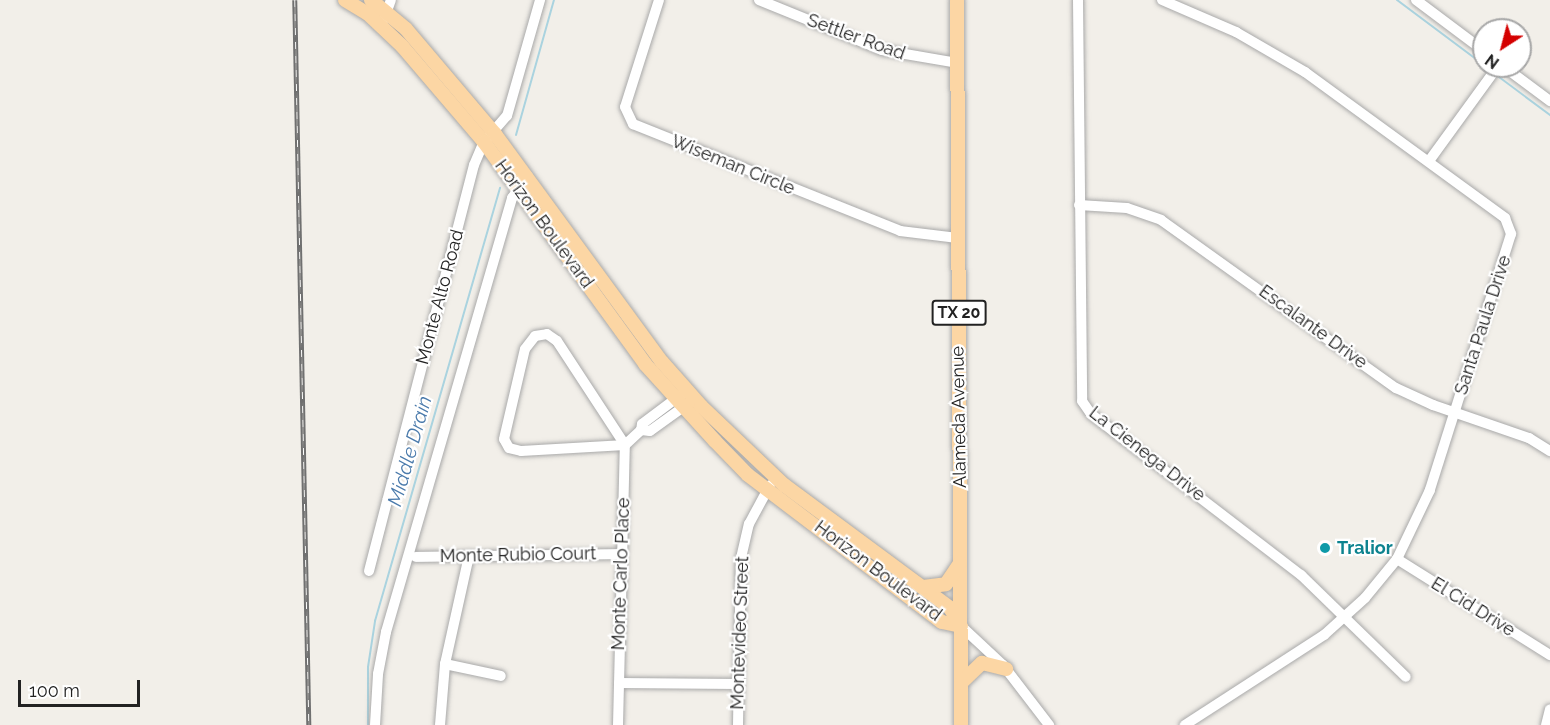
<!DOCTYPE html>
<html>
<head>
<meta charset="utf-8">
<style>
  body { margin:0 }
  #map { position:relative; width:1550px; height:725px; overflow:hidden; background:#f2efe9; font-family:Raleway,sans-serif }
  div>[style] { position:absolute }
  .stream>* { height:2px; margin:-1px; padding:0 1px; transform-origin:1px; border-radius:1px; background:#aad3df }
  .roads { filter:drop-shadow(0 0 2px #a9a9a9) drop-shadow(0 0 2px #a9a9a9) }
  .minor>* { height:10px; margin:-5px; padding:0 5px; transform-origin:5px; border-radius:5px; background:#fff }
  .major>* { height:14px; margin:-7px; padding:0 7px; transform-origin:7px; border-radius:7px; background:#fcd6a4 }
  .rail>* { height:4.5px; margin-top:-2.25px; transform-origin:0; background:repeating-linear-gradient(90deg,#fff 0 7px,#707070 0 14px); box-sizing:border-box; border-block:2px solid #707070 }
  .dots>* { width:16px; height:16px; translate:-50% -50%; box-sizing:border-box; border:3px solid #fff; border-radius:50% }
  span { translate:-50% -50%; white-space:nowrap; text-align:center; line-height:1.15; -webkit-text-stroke:4.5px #fff; paint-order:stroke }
  .shield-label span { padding:2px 4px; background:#fff; border:2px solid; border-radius:4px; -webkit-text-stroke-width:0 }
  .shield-label { font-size:16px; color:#222; font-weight:700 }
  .street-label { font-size:18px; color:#222 }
  .culture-label { font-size:18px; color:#0d838f; font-weight:700 }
  .left { translate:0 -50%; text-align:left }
  .water-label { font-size:20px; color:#4a7aab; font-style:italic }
  .north { position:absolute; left:1472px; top:18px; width:60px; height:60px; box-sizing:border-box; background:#fff; border:2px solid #a7a7a7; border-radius:50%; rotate:216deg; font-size:16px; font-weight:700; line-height:24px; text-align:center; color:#222 }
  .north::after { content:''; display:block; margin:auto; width:21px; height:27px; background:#d40000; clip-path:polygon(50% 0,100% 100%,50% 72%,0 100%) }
  .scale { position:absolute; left:18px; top:680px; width:122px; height:27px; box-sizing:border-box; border:3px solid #222; border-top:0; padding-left:8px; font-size:18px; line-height:21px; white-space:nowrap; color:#222; -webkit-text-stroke:4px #fff; paint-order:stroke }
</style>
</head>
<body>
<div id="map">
  <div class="stream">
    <div style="left:1397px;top:0;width:109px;rotate:36.8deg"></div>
    <div style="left:1499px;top:77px;width:64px;rotate:36.7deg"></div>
    <div style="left:516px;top:135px;width:140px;rotate:-74.3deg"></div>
    <div style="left:368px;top:725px;width:58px;rotate:-90deg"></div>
    <div style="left:368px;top:667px;width:47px;rotate:-81.3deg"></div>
    <div style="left:375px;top:621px;width:451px;rotate:-73.9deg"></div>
  </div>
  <div class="roads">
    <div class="minor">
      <div style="left:659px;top:0;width:112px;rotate:107.6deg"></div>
      <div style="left:625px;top:107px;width:19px;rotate:65deg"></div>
      <div style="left:633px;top:124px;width:288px;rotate:21.8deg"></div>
      <div style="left:900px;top:231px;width:58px;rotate:6.9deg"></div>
      <div style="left:759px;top:0;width:133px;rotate:22.1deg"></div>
      <div style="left:882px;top:50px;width:76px;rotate:9.8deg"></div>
      <div style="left:1078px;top:0;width:401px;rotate:89.4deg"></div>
      <div style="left:1082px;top:401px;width:16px;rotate:55deg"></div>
      <div style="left:1091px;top:414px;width:265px;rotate:37.5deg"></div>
      <div style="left:1301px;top:575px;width:146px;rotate:44.2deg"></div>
      <div style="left:1162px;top:0;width:81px;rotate:23.4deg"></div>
      <div style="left:1236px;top:32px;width:80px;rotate:30.1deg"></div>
      <div style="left:1305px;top:72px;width:248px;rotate:36.1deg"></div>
      <div style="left:1505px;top:218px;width:17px;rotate:69deg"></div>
      <div style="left:1511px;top:234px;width:269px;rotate:107.6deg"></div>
      <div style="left:1430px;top:490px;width:76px;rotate:115.6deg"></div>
      <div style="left:1397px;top:559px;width:50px;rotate:129.4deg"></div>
      <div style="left:1365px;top:598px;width:55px;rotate:137.9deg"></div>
      <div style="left:1324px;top:635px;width:166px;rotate:147.1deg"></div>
      <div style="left:1416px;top:0;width:85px;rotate:36.9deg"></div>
      <div style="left:384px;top:19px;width:20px;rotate:-70deg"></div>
      <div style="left:1503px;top:66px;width:59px;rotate:36.7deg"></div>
      <div style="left:1429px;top:161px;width:117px;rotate:-54deg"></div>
      <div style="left:1079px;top:205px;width:48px;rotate:3.6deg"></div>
      <div style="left:1127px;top:208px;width:36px;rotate:19deg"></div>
      <div style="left:1161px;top:220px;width:289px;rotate:35.6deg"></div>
      <div style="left:1396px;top:388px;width:41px;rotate:24.7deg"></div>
      <div style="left:1433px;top:405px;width:102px;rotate:19deg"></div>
      <div style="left:1529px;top:438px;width:25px;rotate:32deg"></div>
      <div style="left:547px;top:334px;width:12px;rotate:35deg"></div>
      <div style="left:557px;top:341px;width:124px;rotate:56.8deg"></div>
      <div style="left:625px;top:445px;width:104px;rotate:176.7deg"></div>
      <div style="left:521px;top:451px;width:12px;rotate:-166deg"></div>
      <div style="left:509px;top:448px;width:10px;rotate:-119deg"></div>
      <div style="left:504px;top:439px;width:92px;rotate:-76.9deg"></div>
      <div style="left:525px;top:349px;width:16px;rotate:-52deg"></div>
      <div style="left:535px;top:336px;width:12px;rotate:-9deg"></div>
      <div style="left:682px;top:394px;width:50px;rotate:143.1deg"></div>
      <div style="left:642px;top:424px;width:6px;rotate:99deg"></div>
      <div style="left:641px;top:430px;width:9px;rotate:6deg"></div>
      <div style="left:650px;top:431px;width:48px;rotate:-35.7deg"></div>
      <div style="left:416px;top:557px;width:204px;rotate:-0.8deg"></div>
      <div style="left:1397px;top:559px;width:181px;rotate:32.1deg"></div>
      <div style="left:369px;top:571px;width:419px;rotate:-75.5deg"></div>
      <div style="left:474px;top:165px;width:25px;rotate:-67deg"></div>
      <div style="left:484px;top:142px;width:35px;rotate:-49deg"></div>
      <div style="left:507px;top:116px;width:121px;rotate:-74.1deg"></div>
      <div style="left:961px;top:626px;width:57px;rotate:42.9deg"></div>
      <div style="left:1003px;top:665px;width:76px;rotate:52.5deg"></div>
      <div style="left:445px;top:664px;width:57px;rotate:12.1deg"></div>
      <div style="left:619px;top:683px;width:119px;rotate:0.5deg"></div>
      <div style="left:375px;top:725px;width:51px;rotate:-86.6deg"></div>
      <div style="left:378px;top:674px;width:43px;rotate:-79.2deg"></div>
      <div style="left:386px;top:632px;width:452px;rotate:-73.8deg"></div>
      <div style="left:512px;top:198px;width:27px;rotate:-54deg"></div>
      <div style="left:440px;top:725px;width:61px;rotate:-85.3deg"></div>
      <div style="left:445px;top:664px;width:111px;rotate:-77.5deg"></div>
      <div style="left:618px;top:725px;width:280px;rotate:-88.6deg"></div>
      <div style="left:625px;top:445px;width:22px;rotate:-43deg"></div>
      <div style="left:738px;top:725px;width:167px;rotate:-89deg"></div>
      <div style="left:741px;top:558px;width:35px;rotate:-77deg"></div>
      <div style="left:749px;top:524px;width:44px;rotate:-61.7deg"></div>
      <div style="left:1546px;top:725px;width:16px;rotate:-76deg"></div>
    </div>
    <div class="major">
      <div style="left:345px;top:0;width:26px;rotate:31deg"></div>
      <div style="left:367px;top:13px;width:48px;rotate:43.3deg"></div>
      <div style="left:402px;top:46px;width:126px;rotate:49.5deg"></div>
      <div style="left:484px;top:142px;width:274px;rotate:54deg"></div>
      <div style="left:645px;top:364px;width:104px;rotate:47.7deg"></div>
      <div style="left:715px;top:441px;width:47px;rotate:45.9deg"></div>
      <div style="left:748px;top:475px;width:243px;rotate:37.2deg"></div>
      <div style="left:942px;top:622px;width:19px;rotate:12deg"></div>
      <div style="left:371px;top:0;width:45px;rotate:39.6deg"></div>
      <div style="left:406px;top:29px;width:138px;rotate:49.7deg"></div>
      <div style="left:495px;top:134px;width:283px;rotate:53.8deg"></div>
      <div style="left:662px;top:362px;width:59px;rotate:48.4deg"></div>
      <div style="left:701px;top:406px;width:115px;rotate:43.6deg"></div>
      <div style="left:784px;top:485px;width:207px;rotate:36.5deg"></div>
      <div style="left:950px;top:608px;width:21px;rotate:59deg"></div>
      <div style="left:957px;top:0;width:725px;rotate:89.68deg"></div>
      <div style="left:923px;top:587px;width:23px;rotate:-7deg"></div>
      <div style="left:946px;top:584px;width:25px;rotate:-56deg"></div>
      <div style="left:961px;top:683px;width:29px;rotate:-44deg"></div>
      <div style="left:982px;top:663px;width:25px;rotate:14deg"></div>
    </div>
  </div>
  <div class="rail">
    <div style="left:295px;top:0;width:725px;rotate:88.89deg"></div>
  </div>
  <div class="dots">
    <div style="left:1325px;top:548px;background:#0f9aa8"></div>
  </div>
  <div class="shield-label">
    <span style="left:959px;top:313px">TX 20</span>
  </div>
  <div class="street-label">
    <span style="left:856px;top:37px;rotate:20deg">Settler Road</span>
    <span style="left:733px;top:165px;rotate:22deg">Wiseman Circle</span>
    <span style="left:544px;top:224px;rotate:54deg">Horizon Boulevard</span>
    <span style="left:440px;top:297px;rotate:-75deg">Monte Alto Road</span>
    <span style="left:1483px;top:325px;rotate:-72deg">Santa Paula Drive</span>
    <span style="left:1313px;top:327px;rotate:36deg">Escalante Drive</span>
    <span style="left:959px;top:417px;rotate:-91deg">Alameda Avenue</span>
    <span style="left:1147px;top:454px;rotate:38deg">La Cienega Drive</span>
    <span style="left:518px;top:555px;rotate:-1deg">Monte Rubio Court</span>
    <span style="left:878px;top:571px;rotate:37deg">Horizon Boulevard</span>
    <span style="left:621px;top:574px;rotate:-88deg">Monte Carlo Place</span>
    <span style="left:1473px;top:607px;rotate:32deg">El Cid Drive</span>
    <span style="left:740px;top:633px;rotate:-88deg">Montevideo Street</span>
  </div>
  <div class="culture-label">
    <span class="left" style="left:1337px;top:548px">Tralior</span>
  </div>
  <div class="water-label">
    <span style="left:410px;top:451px;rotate:-74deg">Middle Drain</span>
  </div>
  <div class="north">N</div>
  <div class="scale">100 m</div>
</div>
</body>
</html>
